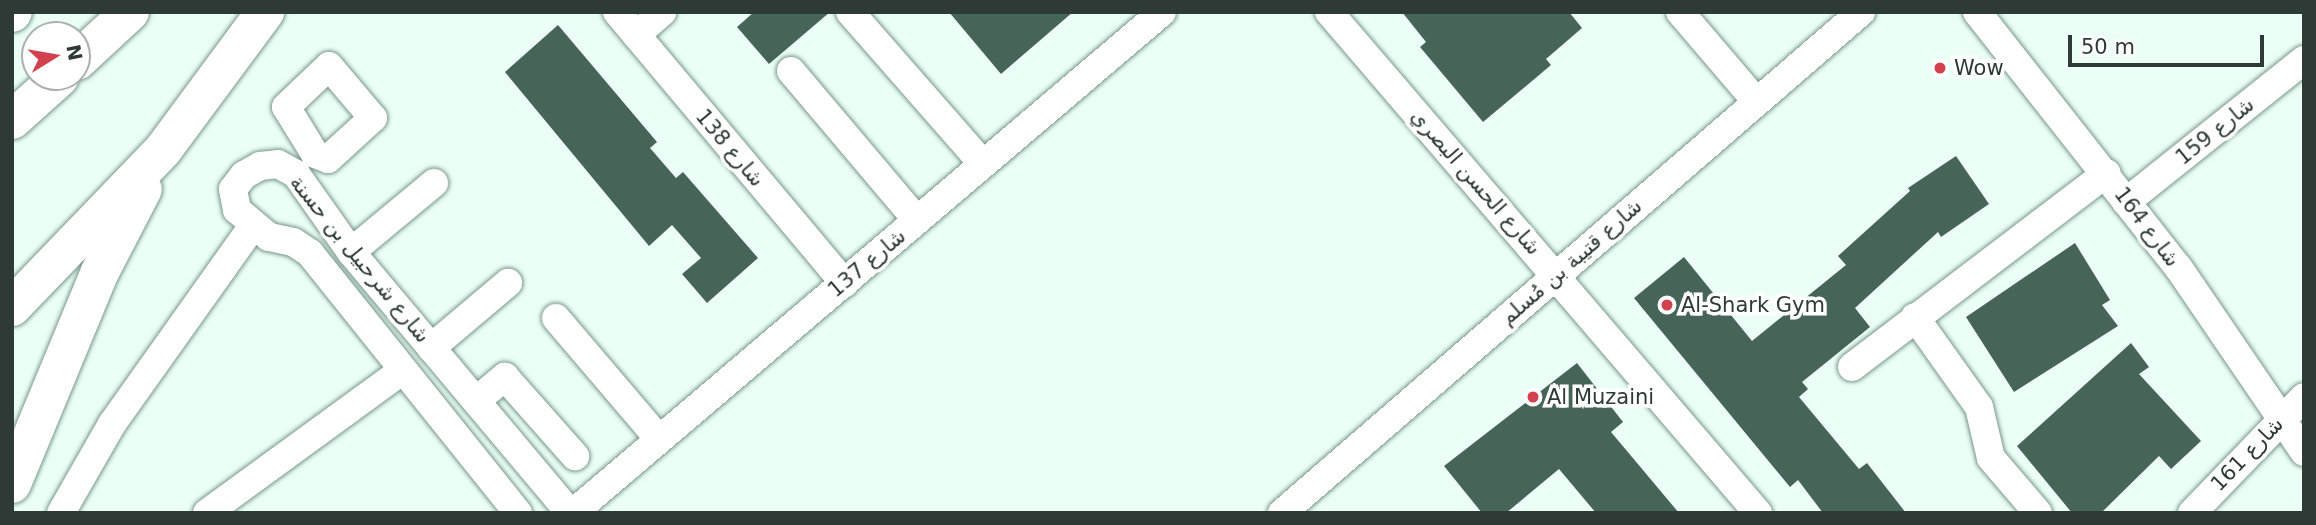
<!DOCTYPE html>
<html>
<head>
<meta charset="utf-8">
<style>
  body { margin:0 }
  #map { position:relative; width:2316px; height:525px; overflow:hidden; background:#ebfff7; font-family:"DejaVu Sans",Cairo,sans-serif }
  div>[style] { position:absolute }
  .building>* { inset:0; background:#476459 }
  .roads { filter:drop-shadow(0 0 2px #78978b) drop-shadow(0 0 2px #78978b) }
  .minor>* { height:28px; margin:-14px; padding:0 14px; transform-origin:14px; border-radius:14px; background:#fff }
  .highway>* { height:38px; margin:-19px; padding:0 19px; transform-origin:19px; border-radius:19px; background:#fff }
  .dots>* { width:19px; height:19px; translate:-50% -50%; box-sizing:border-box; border:4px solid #fff; border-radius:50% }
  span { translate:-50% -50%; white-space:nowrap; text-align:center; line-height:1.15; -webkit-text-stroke:7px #fff; paint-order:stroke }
  .poi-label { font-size:21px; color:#2d3a35 }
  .left { translate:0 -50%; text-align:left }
  .street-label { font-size:21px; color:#2d3a35 }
  .frame { position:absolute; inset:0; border:14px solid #2d3a35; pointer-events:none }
  .north { position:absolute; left:21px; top:21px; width:70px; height:70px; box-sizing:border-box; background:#fff; border:2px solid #abb0ae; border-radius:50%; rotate:79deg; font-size:19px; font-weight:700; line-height:28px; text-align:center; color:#2d3a35 }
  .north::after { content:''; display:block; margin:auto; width:24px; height:32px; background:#d2424e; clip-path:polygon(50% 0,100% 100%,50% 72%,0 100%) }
  .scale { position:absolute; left:2068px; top:35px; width:196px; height:32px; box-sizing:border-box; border:4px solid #2d3a35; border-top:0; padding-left:9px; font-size:21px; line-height:24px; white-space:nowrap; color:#2d3a35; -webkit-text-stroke:5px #fff; paint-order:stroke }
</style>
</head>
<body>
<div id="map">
  <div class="building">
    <div style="clip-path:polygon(754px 12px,830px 12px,769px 64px,737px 27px)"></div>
    <div style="clip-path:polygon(949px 12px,1073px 12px,1001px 74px)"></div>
    <div style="clip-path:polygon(1402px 12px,1569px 12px,1582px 28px,1546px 59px,1551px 65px,1483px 122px,1420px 47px,1426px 42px)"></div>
    <div style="clip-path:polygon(558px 25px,657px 142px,650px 148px,676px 178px,683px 172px,758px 258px,707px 303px,682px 274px,701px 258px,672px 225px,649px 246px,505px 72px)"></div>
    <div style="clip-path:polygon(1956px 156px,1989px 204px,1941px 237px,1938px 232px,1855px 308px,1870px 327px,1802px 382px,1808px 389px,1799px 397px,1859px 469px,1867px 463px,1906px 513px,1823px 513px,1798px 480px,1790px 487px,1634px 298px,1684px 257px,1752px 341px,1846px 265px,1838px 256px,1910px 191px,1908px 188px)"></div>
    <div style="clip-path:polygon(2075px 243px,2110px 300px,2102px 305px,2118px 326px,2014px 392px,1966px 317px)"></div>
    <div style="clip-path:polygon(2131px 343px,2149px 367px,2139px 374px,2201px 441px,2171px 469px,2159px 456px,2101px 513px,2072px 513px,2017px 446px)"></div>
    <div style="clip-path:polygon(1577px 363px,1623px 422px,1611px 432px,1679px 513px,1596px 513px,1559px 469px,1506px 513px,1482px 513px,1444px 466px)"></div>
  </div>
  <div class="roads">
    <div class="minor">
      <div style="left:617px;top:12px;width:354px;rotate:50deg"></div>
      <div style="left:850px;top:12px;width:202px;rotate:48.8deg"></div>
      <div style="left:1329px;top:12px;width:660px;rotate:49.43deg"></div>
      <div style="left:1680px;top:12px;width:118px;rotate:49.5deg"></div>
      <div style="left:1977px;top:12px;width:325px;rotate:51.8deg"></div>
      <div style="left:2178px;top:267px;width:224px;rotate:55.7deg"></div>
      <div style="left:636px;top:35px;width:35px;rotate:-41deg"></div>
      <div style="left:329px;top:66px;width:68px;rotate:49.8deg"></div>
      <div style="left:373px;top:118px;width:61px;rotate:137.7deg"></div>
      <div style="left:328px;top:159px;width:14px;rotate:-159deg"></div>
      <div style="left:315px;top:154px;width:55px;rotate:-121.7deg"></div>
      <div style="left:286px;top:107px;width:59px;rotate:-43.6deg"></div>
      <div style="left:791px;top:71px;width:195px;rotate:49.8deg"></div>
      <div style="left:2126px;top:202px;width:228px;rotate:-38.6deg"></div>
      <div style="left:351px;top:252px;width:108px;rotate:-39.7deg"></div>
      <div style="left:1915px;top:317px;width:110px;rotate:54.6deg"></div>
      <div style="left:1979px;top:407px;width:52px;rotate:76.8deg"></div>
      <div style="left:1991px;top:458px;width:72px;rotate:49.5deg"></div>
      <div style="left:556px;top:318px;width:159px;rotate:49.6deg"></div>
      <div style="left:431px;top:348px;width:101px;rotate:-40.2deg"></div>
      <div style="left:1852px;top:367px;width:320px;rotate:-37.3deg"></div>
      <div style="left:476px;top:401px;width:38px;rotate:-40deg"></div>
      <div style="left:505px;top:377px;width:106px;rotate:48.5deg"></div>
      <div style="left:61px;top:513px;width:103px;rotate:-60.2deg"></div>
      <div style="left:112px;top:424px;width:242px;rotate:-54.6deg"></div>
      <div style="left:207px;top:513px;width:241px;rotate:-36.1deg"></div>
      <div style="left:518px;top:513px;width:333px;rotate:-128.7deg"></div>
      <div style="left:310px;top:253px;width:20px;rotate:-147deg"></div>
      <div style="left:293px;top:242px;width:25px;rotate:-168deg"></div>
      <div style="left:269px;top:237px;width:42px;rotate:-139.8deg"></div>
      <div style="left:237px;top:210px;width:21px;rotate:-101deg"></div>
      <div style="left:233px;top:189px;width:18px;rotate:-52deg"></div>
      <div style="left:244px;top:175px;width:18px;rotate:-29deg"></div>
      <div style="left:260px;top:166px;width:18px;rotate:-6deg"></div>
      <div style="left:278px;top:164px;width:21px;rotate:29deg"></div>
      <div style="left:296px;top:174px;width:95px;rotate:54.8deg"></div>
      <div style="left:351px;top:252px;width:341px;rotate:50deg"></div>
      <div style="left:573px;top:513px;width:773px;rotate:-40.38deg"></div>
      <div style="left:1282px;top:513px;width:766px;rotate:-40.87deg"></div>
      <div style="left:2192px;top:513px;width:161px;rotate:-46deg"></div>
    </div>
    <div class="highway">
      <div style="left:12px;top:13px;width:1px;rotate:-45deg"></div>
      <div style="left:77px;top:61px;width:72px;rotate:-42.8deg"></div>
      <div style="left:12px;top:120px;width:64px;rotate:-41.9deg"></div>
      <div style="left:12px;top:307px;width:218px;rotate:-46.1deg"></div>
      <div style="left:163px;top:150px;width:172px;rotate:-53.5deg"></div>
      <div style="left:12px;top:484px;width:230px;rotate:-67.5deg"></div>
      <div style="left:100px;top:272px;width:93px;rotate:-62.6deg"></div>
    </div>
  </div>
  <div class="dots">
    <div style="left:1940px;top:68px;background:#d2424e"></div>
    <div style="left:1667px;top:305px;background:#d2424e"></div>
    <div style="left:1533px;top:397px;background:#d2424e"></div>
  </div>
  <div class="poi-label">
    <span class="left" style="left:1954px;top:68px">Wow</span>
    <span class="left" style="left:1681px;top:305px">Al-Shark Gym</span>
    <span class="left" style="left:1547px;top:397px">Al Muzaini</span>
  </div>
  <div class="street-label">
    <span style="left:2215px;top:131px;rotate:-39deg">شارع 159</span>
    <span style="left:730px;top:148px;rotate:50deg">شارع 138</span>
    <span style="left:1476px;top:182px;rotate:49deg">شارع الحسن البصري</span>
    <span style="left:2147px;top:227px;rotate:53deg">شارع 164</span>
    <span style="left:360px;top:259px;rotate:51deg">شارع شرحبيل بن حسنة</span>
    <span style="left:1571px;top:262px;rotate:-41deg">شارع قتيبة بن مُسلم</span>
    <span style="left:867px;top:263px;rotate:-40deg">شارع 137</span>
    <span style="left:2247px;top:454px;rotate:-46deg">شارع 161</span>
  </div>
  <div class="frame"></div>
  <div class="north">N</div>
  <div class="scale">50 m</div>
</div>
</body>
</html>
